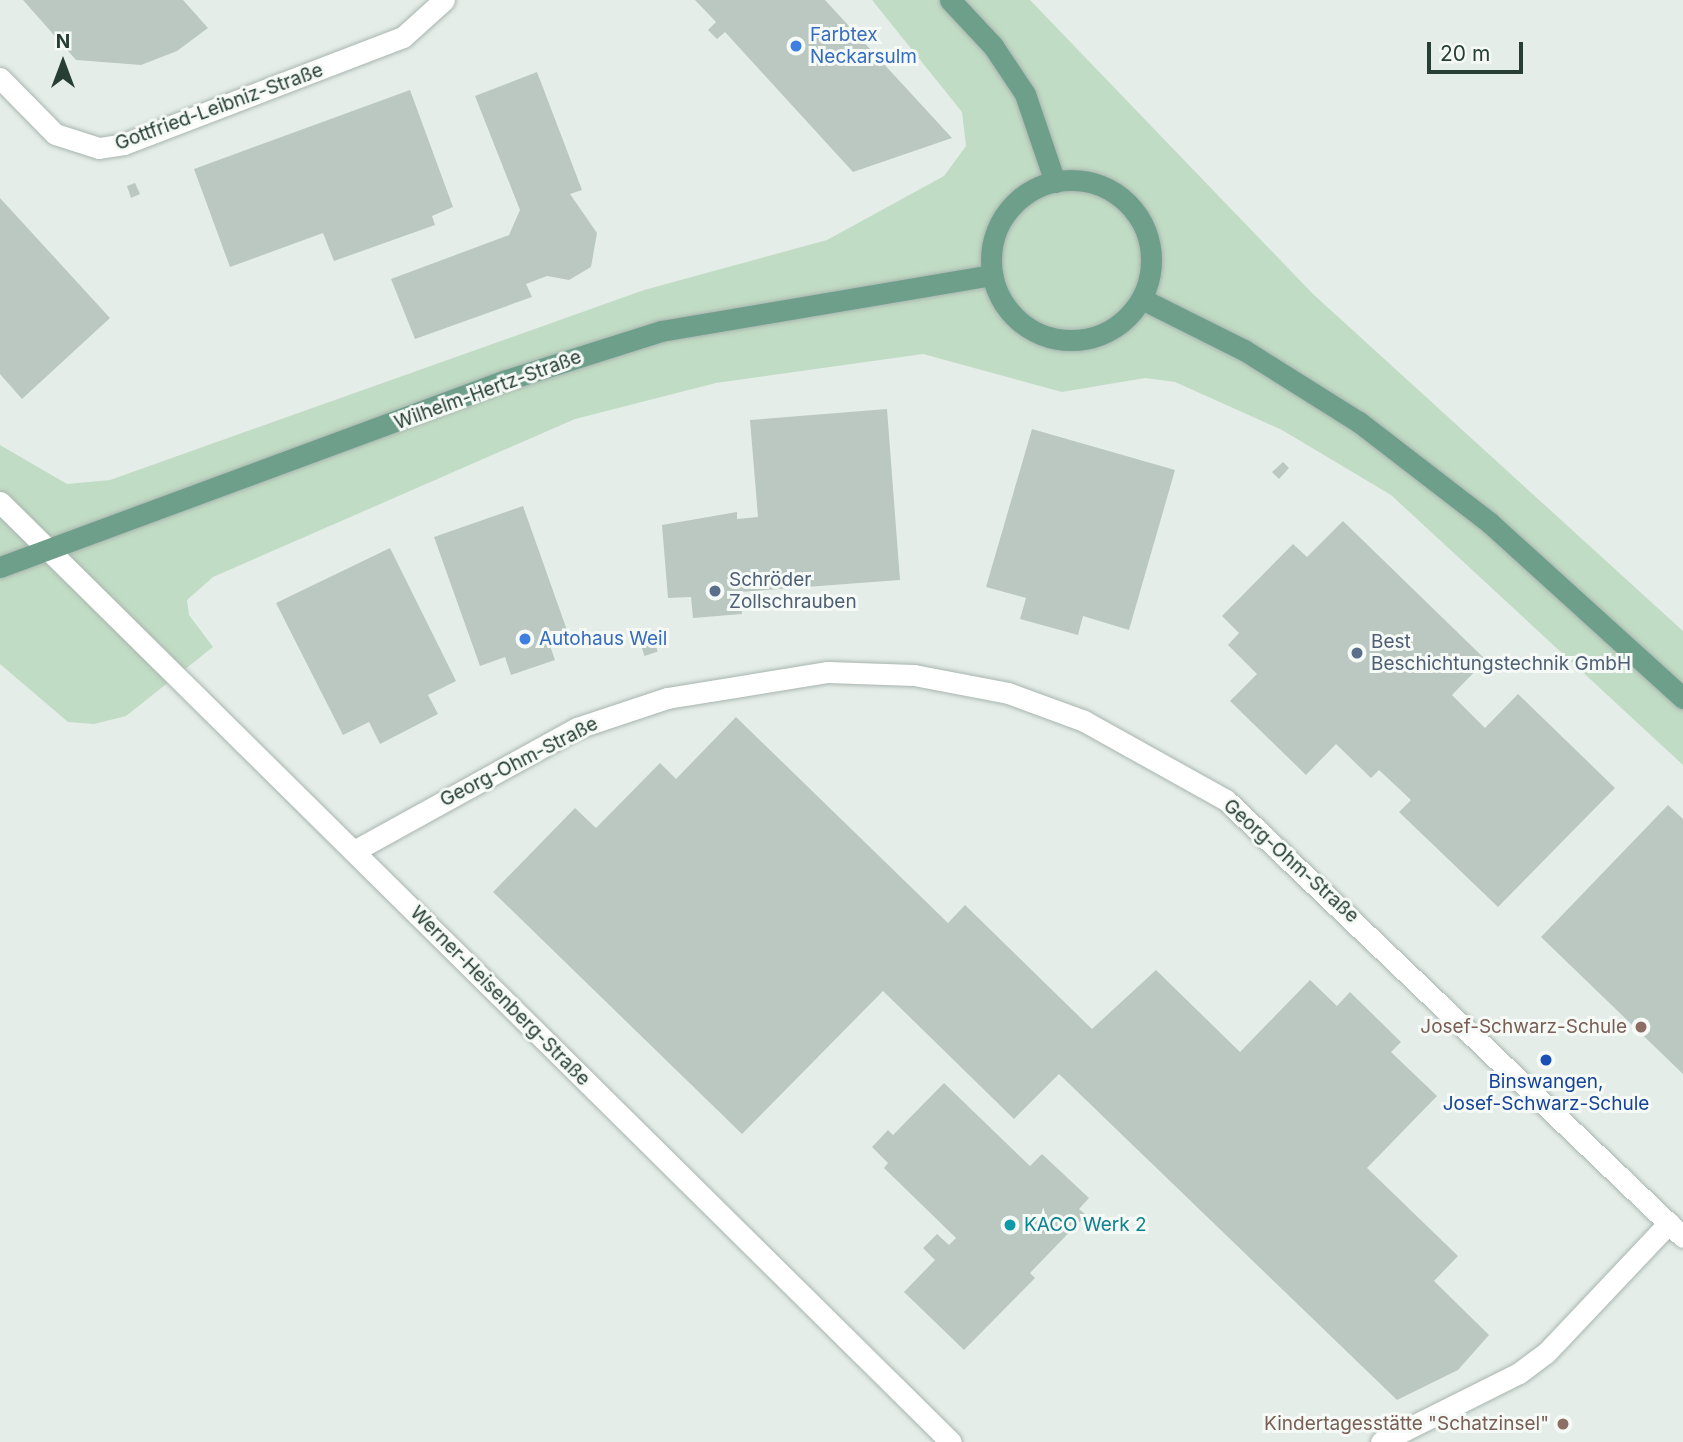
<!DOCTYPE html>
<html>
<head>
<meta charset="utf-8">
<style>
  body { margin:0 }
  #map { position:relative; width:1683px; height:1442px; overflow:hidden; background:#e5ede9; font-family:Inter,sans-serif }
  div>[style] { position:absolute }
  .green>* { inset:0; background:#c1dcc4 }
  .building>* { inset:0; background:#bbc8c1; transform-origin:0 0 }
  .roads { filter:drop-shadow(0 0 2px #a8b5af) drop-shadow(0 0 2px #a8b5af) }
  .minor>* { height:21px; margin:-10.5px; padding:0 10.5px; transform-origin:10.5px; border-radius:10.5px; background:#fff }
  .major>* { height:21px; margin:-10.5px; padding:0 10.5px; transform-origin:10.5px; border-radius:10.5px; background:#6e9f8b }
  .major>.ring { margin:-10.5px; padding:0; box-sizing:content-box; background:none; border:21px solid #6e9f8b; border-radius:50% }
  .dots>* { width:19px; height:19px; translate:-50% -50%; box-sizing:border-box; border:4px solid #f6faf7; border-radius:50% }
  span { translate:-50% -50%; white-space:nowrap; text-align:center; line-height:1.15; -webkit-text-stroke:6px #f6faf7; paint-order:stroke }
  .shop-label { font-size:19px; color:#366cbe }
  .left { translate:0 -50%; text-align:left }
  .street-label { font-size:19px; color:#263e34 }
  .service-label { font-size:19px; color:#4e5e75 }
  .education-label { font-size:19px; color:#785e54 }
  .right { translate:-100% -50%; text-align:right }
  .transit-label { font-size:19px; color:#164399 }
  .culture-label { font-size:19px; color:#0d838f }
  .north { position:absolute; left:28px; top:28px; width:70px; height:70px; -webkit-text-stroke:5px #f6faf7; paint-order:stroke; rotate:0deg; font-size:19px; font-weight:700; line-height:28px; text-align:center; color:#263e34 }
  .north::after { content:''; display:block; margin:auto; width:24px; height:32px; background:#263e34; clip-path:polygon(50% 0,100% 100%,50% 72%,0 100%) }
  .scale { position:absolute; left:1427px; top:42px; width:96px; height:32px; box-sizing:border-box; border:4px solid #263e34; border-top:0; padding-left:9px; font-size:21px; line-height:24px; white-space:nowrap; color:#263e34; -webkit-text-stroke:5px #f6faf7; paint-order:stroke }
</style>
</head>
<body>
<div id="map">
  <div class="green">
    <div style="clip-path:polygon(872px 0,1030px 0,1313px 294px,1683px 631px,1683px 765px,1391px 495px,1282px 430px,1175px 382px,1145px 378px,1062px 392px,923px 354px,716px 383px,575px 419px,213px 577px,187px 600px,189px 615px,213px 647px,126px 716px,94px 724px,68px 722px,0 664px,0 445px,67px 484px,110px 480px,644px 290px,827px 240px,944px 176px,966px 146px,962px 112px)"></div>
  </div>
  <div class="building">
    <div style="clip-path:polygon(23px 0,183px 0,208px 28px,177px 51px,141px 65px,76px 60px)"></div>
    <div style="clip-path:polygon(695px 0,825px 0,952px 138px,853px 172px,725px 32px,717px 39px,708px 30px,716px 22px)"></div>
    <div style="clip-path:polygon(537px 72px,582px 190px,570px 194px,597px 233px,591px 267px,569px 280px,547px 276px,526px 284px,532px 297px,415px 339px,391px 279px,509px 235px,520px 210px,475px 96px)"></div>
    <div style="clip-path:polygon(410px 90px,453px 207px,432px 216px,435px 225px,334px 261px,323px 233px,230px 267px,194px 169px)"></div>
    <div style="clip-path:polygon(135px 183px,140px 194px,131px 198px,127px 186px)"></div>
    <div style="clip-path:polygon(0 198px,110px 318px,22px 399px,0 374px)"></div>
    <div style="clip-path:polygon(887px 409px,900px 580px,740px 592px,742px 614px,693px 618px,691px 597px,668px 598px,662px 525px,737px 512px,737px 519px,758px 517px,750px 420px)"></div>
    <div style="clip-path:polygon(1032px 429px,1175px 470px,1129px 630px,1083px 616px,1078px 635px,1020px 619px,1026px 598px,986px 587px)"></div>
    <div style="clip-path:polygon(1283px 462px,1289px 468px,1279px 479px,1272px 472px)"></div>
    <div style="clip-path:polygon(523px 506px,568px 633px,548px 640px,555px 660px,511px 675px,505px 657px,480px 666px,434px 537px)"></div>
    <div style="clip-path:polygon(1343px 521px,1486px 660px,1452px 695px,1485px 728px,1518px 694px,1615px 788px,1498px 907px,1399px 812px,1411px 800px,1379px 770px,1371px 778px,1336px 744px,1306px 775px,1230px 701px,1257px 674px,1228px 645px,1239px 633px,1222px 616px,1293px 544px,1307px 557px)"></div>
    <div style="clip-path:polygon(390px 548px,456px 681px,428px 695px,438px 714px,380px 744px,369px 722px,343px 735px,276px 603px)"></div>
    <div style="left:655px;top:643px;width:9px;height:14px;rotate:72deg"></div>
    <div style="clip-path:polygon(736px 717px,948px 923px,965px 905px,1092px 1029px,1156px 970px,1240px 1052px,1310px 980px,1337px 1006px,1350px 992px,1401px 1042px,1391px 1052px,1437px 1096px,1367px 1168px,1458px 1256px,1434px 1281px,1489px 1335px,1458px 1370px,1397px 1400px,1059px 1074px,1014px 1119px,883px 991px,742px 1134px,493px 892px,575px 808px,596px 828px,660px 763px,676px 779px)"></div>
    <div style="clip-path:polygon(1668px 805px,1683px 819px,1683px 1074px,1541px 937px)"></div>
    <div style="clip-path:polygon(944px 1083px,1030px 1166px,1042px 1154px,1089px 1198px,1079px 1209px,1086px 1215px,1030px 1273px,1035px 1278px,964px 1350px,904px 1292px,935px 1260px,923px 1248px,937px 1234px,949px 1245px,956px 1238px,884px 1168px,888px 1163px,872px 1147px,888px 1130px,893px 1135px)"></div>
  </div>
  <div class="roads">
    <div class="minor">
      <div style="left:0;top:78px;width:78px;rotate:45.5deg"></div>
      <div style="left:55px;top:134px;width:46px;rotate:17.7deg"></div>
      <div style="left:99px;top:148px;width:25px;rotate:-9deg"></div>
      <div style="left:124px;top:144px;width:299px;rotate:-21deg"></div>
      <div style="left:403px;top:37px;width:55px;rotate:-42.1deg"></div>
      <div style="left:0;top:502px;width:1337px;rotate:44.67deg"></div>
      <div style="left:354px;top:851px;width:255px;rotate:-28.9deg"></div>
      <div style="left:577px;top:728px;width:95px;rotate:-18.4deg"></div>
      <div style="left:667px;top:698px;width:163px;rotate:-9.2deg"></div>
      <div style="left:828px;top:672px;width:86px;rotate:2deg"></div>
      <div style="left:914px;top:675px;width:96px;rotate:10.8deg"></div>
      <div style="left:1008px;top:693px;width:81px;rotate:20.2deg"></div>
      <div style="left:1084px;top:721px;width:162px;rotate:29.1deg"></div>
      <div style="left:1226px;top:800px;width:632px;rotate:43.72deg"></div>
      <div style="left:1381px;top:1442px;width:154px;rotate:-26.6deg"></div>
      <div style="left:1519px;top:1373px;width:34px;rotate:-37deg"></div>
      <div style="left:1546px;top:1353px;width:179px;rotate:-46.6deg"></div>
    </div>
    <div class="major">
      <div style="left:950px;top:0;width:63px;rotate:46.9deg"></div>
      <div style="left:993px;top:46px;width:58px;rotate:56.3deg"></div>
      <div style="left:1025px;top:94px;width:93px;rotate:71.2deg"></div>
      <div class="ring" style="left:991px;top:180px;width:139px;height:139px"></div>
      <div style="left:1142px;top:299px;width:114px;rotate:26.6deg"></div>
      <div style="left:1244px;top:350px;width:136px;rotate:32.1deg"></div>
      <div style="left:1359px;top:422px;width:165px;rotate:37.6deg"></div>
      <div style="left:1490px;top:523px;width:261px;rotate:42.2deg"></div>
      <div style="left:0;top:567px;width:539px;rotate:-20.28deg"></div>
      <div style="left:506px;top:380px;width:163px;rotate:-17.5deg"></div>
      <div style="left:661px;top:331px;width:336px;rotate:-9.6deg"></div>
    </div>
  </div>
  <div class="dots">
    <div style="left:796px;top:46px;background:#3f7fe0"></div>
    <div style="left:715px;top:591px;background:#5c6f8a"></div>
    <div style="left:525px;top:639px;background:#3f7fe0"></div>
    <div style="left:1357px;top:653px;background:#5c6f8a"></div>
    <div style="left:1641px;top:1027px;background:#8d6e63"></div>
    <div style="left:1546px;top:1060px;background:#1a4fb4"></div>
    <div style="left:1010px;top:1225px;background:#0f9aa8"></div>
    <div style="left:1563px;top:1424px;background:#8d6e63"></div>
  </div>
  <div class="shop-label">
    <span class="left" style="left:810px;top:46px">Farbtex<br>Neckarsulm</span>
    <span class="left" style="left:539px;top:639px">Autohaus Weil</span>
  </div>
  <div class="street-label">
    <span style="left:219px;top:107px;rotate:-20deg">Gottfried-Leibniz-Straße</span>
    <span style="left:488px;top:390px;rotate:-20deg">Wilhelm-Hertz-Straße</span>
    <span style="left:519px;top:762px;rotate:-27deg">Georg-Ohm-Straße</span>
    <span style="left:1291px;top:861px;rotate:42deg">Georg-Ohm-Straße</span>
    <span style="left:500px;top:996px;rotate:45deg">Werner-Heisenberg-Straße</span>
  </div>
  <div class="service-label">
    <span class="left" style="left:729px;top:591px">Schröder<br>Zollschrauben</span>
    <span class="left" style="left:1371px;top:653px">Best<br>Beschichtungstechnik GmbH</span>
  </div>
  <div class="education-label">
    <span class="right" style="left:1627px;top:1027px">Josef-Schwarz-Schule</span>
    <span class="right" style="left:1549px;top:1424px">Kindertagesstätte "Schatzinsel"</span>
  </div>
  <div class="transit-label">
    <span style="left:1546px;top:1093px">Binswangen,<br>Josef-Schwarz-Schule</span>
  </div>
  <div class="culture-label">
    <span class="left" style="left:1024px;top:1225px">KACO Werk 2</span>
  </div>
  <div class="north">N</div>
  <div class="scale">20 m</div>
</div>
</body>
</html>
